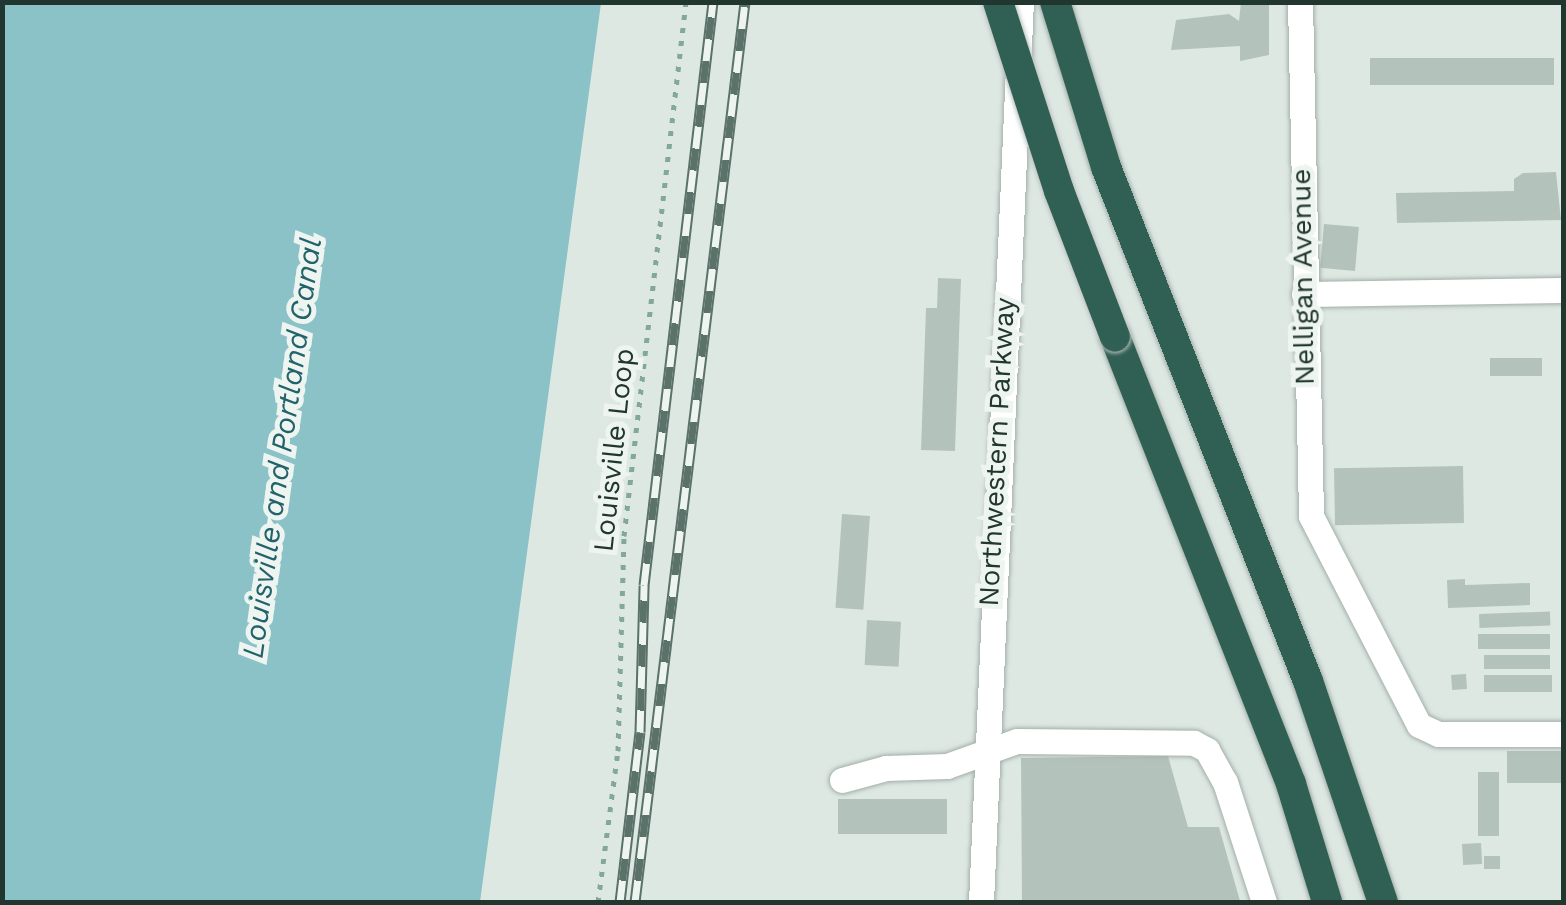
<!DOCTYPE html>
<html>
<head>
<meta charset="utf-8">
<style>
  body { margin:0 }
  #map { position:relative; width:1566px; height:905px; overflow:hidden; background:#dee8e3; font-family:"Work Sans",sans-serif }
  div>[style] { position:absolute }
  .water>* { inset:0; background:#8ac2c8 }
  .building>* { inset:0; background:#b4c2bc; transform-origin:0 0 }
  .path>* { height:5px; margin-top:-2.5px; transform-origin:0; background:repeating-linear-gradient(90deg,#81a89a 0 5px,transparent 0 13px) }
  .roads { filter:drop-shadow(0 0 2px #a2afa9) drop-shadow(0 0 2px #a2afa9) }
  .minor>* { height:25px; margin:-12.5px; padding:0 12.5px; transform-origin:12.5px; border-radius:12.5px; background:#fff }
  .motorway>* { height:30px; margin:-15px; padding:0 15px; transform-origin:15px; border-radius:15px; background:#305f53 }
  .rail>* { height:11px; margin-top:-5.5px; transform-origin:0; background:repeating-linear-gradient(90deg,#eef5f1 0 22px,#5b726b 0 44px); box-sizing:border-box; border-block:2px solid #5b726b }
  .bridges { filter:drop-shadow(0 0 2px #bcc3c1) drop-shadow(0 0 2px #bcc3c1) }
  .motorway-bridge>* { height:30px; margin:-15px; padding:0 15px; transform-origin:15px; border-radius:15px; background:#305f53 }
  span { translate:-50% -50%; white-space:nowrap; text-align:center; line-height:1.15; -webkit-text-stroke:10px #eef5f1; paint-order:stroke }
  .street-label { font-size:28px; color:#21362f }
  .water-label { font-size:30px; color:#22626b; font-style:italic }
  .frame { position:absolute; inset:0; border:5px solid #21362f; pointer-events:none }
</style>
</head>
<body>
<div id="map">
  <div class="water">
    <div style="clip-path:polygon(2px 3px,601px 3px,480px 902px,3px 902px)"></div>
  </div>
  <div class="building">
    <div style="clip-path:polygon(1241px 2px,1269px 2px,1269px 55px,1240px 61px,1240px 46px,1171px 50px,1176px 20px,1229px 14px,1239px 21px)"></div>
    <div style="left:1554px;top:58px;width:27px;height:184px;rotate:90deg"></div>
    <div style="clip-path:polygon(1556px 172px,1561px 220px,1397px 223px,1396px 193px,1514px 191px,1514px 179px,1523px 173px)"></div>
    <div style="left:1324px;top:224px;width:35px;height:44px;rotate:5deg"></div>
    <div style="clip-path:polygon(938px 278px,961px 279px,955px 451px,921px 450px,926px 308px,937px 308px)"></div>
    <div style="left:1490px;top:358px;width:52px;height:18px"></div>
    <div style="left:1463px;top:466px;width:57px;height:129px;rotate:89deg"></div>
    <div style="left:842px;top:514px;width:28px;height:94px;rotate:4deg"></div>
    <div style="clip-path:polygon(1465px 579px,1465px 585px,1530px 583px,1530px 605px,1448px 608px,1447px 580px)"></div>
    <div style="left:1479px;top:614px;width:71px;height:14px;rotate:-2deg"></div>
    <div style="left:867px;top:620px;width:34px;height:45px;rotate:3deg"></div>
    <div style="left:1478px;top:634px;width:72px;height:15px"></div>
    <div style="left:1484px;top:655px;width:66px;height:14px"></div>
    <div style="left:1466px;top:674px;width:15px;height:15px;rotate:86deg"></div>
    <div style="left:1552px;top:675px;width:17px;height:68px;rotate:90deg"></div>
    <div style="left:1564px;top:751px;width:32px;height:57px;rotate:90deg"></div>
    <div style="clip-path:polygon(1168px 756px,1188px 827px,1219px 827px,1240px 901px,1022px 902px,1021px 758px)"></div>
    <div style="left:1478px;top:772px;width:21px;height:64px"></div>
    <div style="left:947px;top:799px;width:35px;height:109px;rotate:90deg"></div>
    <div style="left:1481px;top:843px;width:21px;height:19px;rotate:87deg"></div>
    <div style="left:1484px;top:856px;width:16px;height:13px"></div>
  </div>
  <div class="path">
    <div style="left:598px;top:902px;width:152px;rotate:-82.5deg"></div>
    <div style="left:618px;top:751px;width:215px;rotate:-88.4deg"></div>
    <div style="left:624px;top:536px;width:538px;rotate:-83.38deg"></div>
  </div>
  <div class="roads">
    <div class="minor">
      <div style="left:1300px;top:2px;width:514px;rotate:88.77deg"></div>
      <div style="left:1311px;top:516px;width:235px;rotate:62.7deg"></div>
      <div style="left:1419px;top:725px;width:21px;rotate:25deg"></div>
      <div style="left:1438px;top:734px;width:126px"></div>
      <div style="left:1304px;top:294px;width:260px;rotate:-0.9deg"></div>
      <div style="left:842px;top:780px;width:46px;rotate:-15.3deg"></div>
      <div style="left:886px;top:768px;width:61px;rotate:-1.9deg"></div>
      <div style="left:947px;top:766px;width:74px;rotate:-19.7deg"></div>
      <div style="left:1017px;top:741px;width:177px;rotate:0.6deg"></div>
      <div style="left:1194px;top:743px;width:15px;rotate:28deg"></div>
      <div style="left:1207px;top:750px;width:37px;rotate:61deg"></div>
      <div style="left:1225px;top:782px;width:126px;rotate:72deg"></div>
      <div style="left:981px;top:902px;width:901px;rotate:-87.46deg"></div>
    </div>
    <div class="motorway">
      <div style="left:1055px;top:2px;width:173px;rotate:72.8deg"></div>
      <div style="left:1106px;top:167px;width:552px;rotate:68.55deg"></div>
      <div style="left:1308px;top:681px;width:233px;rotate:71.3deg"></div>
      <div style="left:1115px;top:337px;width:480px;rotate:68.5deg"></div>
      <div style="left:1291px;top:784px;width:123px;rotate:73deg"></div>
    </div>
  </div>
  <div class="rail">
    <div style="left:620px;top:902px;width:171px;rotate:-83.3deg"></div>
    <div style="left:640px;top:732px;width:147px;rotate:-88.4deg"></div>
    <div style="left:644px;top:585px;width:587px;rotate:-83.25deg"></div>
    <div style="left:635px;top:902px;width:907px;rotate:-83.03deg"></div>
  </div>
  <div class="bridges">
    <div class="motorway-bridge">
      <div style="left:998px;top:2px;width:199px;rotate:72.1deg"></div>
      <div style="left:1059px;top:191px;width:156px;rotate:69deg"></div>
    </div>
  </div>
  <div class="street-label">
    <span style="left:1303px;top:277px;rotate:-91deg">Nelligan Avenue</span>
    <span style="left:614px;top:450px;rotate:-84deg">Louisville Loop</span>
    <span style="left:997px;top:452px;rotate:-87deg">Northwestern Parkway</span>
  </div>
  <div class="water-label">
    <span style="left:282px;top:448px;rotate:-82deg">Louisville and Portland Canal</span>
  </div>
  <div class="frame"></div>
</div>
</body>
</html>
